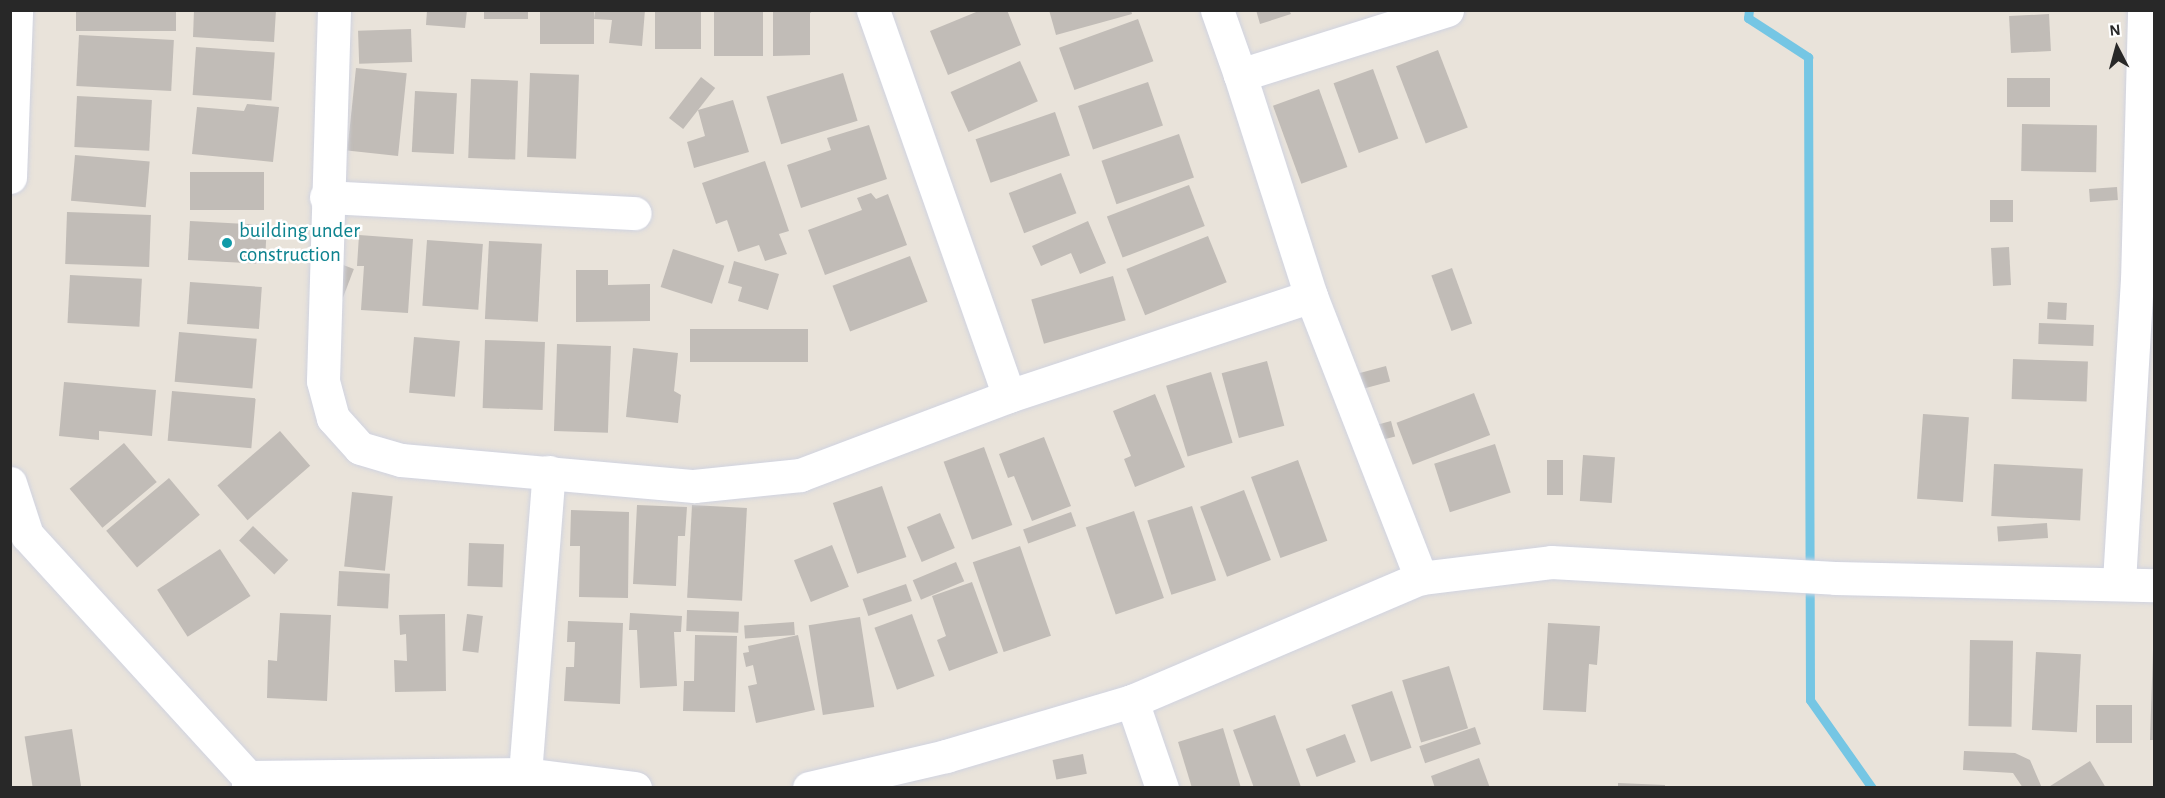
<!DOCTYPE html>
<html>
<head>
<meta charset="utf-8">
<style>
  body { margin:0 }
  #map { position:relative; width:2165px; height:798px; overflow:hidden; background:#e9e3da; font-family:"Alegreya Sans",sans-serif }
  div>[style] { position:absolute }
  .stream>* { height:9px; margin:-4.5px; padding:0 4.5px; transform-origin:4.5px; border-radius:4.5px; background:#75c6e4 }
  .building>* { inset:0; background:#c1bcb7; transform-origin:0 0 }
  .roads { filter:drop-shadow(0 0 2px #d0d3e0) drop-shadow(0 0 2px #d0d3e0) }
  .minor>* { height:33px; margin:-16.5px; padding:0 16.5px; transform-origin:16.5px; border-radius:16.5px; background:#fff }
  .dots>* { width:16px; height:16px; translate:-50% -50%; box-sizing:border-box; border:3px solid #fff; border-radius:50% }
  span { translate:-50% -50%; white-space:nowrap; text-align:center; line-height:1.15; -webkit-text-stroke:5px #fff; paint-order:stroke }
  .culture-label { font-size:21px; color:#0d838f }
  .left { translate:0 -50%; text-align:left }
  .frame { position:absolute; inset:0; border:12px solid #282828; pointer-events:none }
  .north { position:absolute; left:2087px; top:18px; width:60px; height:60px; -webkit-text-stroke:4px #fff; paint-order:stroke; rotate:354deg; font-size:16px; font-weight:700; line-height:24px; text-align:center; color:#282828 }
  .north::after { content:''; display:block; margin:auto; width:21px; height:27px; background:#282828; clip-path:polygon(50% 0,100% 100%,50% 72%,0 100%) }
</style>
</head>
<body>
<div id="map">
  <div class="stream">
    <div style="left:1749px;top:10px;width:8px;rotate:97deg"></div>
    <div style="left:1748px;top:18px;width:72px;rotate:33deg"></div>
    <div style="left:1808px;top:57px;width:643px;rotate:89.82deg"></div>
    <div style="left:1810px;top:700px;width:108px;rotate:54.8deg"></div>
  </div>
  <div class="building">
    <div style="left:76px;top:10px;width:100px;height:21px"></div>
    <div style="clip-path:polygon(194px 10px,276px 10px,274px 42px,193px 37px)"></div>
    <div style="clip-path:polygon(427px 10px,467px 10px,465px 28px,426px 25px)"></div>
    <div style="left:484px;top:10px;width:44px;height:9px"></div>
    <div style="left:540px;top:10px;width:54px;height:34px"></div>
    <div style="clip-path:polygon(595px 10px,645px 10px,642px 46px,609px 43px,612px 20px,594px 19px)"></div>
    <div style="left:655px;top:10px;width:46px;height:39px"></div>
    <div style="left:714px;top:10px;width:49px;height:46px"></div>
    <div style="clip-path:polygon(773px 10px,814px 10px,810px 13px,810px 55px,773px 56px)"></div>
    <div style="clip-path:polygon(981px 10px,1007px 10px,1021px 45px,948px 75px,930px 31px)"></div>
    <div style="clip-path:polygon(1049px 10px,1131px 10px,1132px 14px,1056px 35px)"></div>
    <div style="clip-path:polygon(1256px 10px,1289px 10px,1291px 14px,1260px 24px)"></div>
    <div style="left:2049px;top:14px;width:37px;height:40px;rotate:87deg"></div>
    <div style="left:1138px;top:19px;width:45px;height:84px;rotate:70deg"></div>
    <div style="left:411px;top:29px;width:33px;height:53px;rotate:88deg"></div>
    <div style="left:79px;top:35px;width:95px;height:51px;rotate:3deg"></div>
    <div style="left:196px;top:47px;width:79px;height:48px;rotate:4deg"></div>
    <div style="left:1438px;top:50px;width:83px;height:45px;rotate:69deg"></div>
    <div style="left:1020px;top:61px;width:44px;height:76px;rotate:66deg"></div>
    <div style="left:356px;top:68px;width:51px;height:83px;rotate:6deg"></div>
    <div style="left:1373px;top:69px;width:74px;height:42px;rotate:70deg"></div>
    <div style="left:530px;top:73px;width:49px;height:84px;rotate:2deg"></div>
    <div style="left:843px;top:73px;width:50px;height:80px;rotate:73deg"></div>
    <div style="left:701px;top:77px;width:18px;height:52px;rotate:38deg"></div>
    <div style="left:2007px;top:78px;width:43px;height:29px"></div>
    <div style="left:471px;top:79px;width:47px;height:79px;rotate:2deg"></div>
    <div style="left:1148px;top:82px;width:46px;height:74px;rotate:71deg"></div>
    <div style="left:1319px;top:89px;width:83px;height:49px;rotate:70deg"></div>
    <div style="left:415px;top:91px;width:42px;height:61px;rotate:3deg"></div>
    <div style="left:77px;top:96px;width:75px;height:51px;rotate:3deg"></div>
    <div style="clip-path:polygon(733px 100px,749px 152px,694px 168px,687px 142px,705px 136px,698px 110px)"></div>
    <div style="clip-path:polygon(247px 104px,279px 107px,273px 162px,192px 154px,197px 107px,244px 111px)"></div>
    <div style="left:1055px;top:112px;width:46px;height:84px;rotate:71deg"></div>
    <div style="left:2022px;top:124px;width:75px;height:47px;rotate:1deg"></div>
    <div style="clip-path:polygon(869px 125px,887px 179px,801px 208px,787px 165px,831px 150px,827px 138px)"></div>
    <div style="left:1179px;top:134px;width:46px;height:82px;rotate:71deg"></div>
    <div style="left:75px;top:155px;width:75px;height:46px;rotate:5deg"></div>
    <div style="clip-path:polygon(765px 161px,789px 231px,779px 234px,787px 254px,765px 261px,759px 245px,738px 252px,727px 220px,716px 224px,702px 183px)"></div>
    <div style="left:190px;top:172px;width:74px;height:38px"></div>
    <div style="left:1061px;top:173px;width:43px;height:56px;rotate:69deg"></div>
    <div style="left:1189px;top:185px;width:44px;height:88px;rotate:69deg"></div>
    <div style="left:2117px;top:187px;width:13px;height:28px;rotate:86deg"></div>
    <div style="clip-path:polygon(871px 193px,876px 199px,888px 194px,907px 245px,825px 275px,808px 230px,862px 210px,857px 198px)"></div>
    <div style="left:1990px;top:200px;width:23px;height:22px"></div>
    <div style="left:67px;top:212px;width:84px;height:52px;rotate:2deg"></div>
    <div style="left:190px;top:221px;width:77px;height:39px;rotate:3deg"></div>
    <div style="clip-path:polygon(1088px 221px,1106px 263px,1080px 274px,1071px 253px,1041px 266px,1032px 246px)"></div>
    <div style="clip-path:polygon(359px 235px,413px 239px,408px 313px,361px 310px,364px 266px,357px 266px)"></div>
    <div style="left:1208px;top:236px;width:50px;height:88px;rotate:68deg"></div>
    <div style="left:427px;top:240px;width:56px;height:66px;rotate:4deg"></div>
    <div style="left:489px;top:241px;width:53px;height:78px;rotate:3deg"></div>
    <div style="left:2009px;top:247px;width:38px;height:18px;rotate:87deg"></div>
    <div style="left:673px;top:249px;width:54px;height:40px;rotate:18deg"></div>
    <div style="left:910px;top:256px;width:49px;height:83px;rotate:69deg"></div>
    <div style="clip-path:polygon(734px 261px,779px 274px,768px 310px,738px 301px,742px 287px,728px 283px)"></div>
    <div style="left:338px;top:263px;width:17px;height:44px;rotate:21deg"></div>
    <div style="left:1452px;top:268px;width:59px;height:22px;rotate:70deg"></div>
    <div style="clip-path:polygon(576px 270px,608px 270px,608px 285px,650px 284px,650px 321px,576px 322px)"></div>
    <div style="left:70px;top:275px;width:72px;height:48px;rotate:3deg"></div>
    <div style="left:1113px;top:276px;width:46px;height:85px;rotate:74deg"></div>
    <div style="left:190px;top:282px;width:72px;height:42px;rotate:4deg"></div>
    <div style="left:2048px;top:302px;width:19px;height:17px;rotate:3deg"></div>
    <div style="left:2039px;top:323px;width:55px;height:21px;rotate:2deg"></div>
    <div style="left:808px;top:329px;width:33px;height:118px;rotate:90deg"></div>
    <div style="left:179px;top:332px;width:78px;height:50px;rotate:5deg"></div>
    <div style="left:414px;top:337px;width:46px;height:56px;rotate:5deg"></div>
    <div style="left:485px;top:340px;width:60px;height:68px;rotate:2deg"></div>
    <div style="left:557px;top:344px;width:54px;height:87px;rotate:2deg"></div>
    <div style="clip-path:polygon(633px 348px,678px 353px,674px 391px,681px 395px,678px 423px,626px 417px)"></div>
    <div style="left:2013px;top:359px;width:75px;height:40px;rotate:2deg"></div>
    <div style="left:1267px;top:361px;width:67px;height:47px;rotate:75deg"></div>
    <div style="left:1386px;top:366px;width:16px;height:27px;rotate:75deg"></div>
    <div style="left:1211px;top:372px;width:74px;height:47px;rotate:73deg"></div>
    <div style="clip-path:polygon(64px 382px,156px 390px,152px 436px,99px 431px,99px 440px,59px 436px)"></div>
    <div style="left:172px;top:391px;width:84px;height:50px;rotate:5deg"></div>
    <div style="left:1474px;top:393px;width:45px;height:83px;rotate:69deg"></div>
    <div style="clip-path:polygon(1155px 394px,1185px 467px,1135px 487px,1124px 459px,1131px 456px,1113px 411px)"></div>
    <div style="left:1923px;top:414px;width:46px;height:85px;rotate:4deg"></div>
    <div style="left:1391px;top:421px;width:16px;height:18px;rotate:75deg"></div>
    <div style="left:280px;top:431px;width:46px;height:83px;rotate:49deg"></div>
    <div style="clip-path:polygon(1044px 437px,1071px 506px,1032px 521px,1014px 476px,1008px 478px,999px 454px)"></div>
    <div style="left:124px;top:443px;width:51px;height:71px;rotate:50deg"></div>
    <div style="left:1495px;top:444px;width:51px;height:64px;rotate:72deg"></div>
    <div style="left:984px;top:447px;width:83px;height:43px;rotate:70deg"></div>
    <div style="left:1583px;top:455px;width:32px;height:46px;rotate:4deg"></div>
    <div style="left:1298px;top:460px;width:86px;height:50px;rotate:70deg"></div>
    <div style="left:1547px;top:460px;width:16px;height:35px"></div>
    <div style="left:1994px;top:464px;width:89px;height:52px;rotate:3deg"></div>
    <div style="left:169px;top:478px;width:48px;height:82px;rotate:50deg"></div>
    <div style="left:882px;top:486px;width:75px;height:52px;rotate:71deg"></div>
    <div style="left:1244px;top:490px;width:75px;height:47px;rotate:69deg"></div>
    <div style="left:352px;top:492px;width:41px;height:75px;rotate:6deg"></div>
    <div style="clip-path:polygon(637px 505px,687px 507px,685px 536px,678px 536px,676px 586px,633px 584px)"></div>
    <div style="left:692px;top:505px;width:55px;height:93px;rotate:3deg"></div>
    <div style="left:1192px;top:506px;width:78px;height:47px;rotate:72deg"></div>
    <div style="clip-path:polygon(571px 510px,629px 512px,628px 598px,579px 597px,580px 546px,570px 546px)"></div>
    <div style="left:1134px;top:511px;width:92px;height:51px;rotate:71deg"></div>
    <div style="left:1071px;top:512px;width:15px;height:51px;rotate:70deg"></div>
    <div style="left:940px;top:513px;width:38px;height:36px;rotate:67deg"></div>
    <div style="left:2047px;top:523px;width:15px;height:50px;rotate:86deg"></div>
    <div style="left:253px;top:526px;width:49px;height:20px;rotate:44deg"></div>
    <div style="left:469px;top:543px;width:35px;height:43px;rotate:2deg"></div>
    <div style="left:832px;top:545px;width:45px;height:41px;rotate:68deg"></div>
    <div style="left:1020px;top:546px;width:95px;height:50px;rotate:71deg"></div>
    <div style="left:220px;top:549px;width:56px;height:75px;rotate:57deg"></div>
    <div style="left:956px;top:562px;width:21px;height:47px;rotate:67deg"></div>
    <div style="left:339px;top:571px;width:51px;height:35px;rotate:3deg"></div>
    <div style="clip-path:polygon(972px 582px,998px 653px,949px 671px,937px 640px,946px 636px,932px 596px)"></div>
    <div style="left:906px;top:584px;width:18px;height:46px;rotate:71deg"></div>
    <div style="left:687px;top:610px;width:52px;height:21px;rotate:2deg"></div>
    <div style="clip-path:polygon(280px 613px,331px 615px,327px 701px,267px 698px,268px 660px,277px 661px)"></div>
    <div style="clip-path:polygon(630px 613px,682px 616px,681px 632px,674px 632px,677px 686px,640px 688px,637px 630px,629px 630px)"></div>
    <div style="clip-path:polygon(445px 614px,446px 691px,395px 692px,394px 660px,407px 661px,406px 634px,400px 635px,399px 615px)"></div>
    <div style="left:467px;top:614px;width:16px;height:37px;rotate:7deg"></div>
    <div style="left:912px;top:614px;width:66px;height:40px;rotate:70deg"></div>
    <div style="left:860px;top:617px;width:91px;height:52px;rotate:81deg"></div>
    <div style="clip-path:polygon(568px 621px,623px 623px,620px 704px,564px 701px,566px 667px,574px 667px,575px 642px,567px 642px)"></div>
    <div style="left:794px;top:622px;width:13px;height:50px;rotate:86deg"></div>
    <div style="clip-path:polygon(1548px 623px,1600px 626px,1597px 665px,1589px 664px,1586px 712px,1543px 710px)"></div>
    <div style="clip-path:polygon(695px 635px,737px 636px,735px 712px,683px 711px,684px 681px,694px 681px)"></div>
    <div style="clip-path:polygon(798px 635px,815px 710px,756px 723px,748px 686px,757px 684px,753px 665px,746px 667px,743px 653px,749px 652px,748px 646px)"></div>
    <div style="left:1970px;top:640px;width:43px;height:86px;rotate:1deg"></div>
    <div style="clip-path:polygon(2153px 651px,2154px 651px,2154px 740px,2150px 740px)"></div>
    <div style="left:2036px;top:652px;width:45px;height:78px;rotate:3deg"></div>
    <div style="left:1449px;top:666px;width:65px;height:49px;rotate:73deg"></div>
    <div style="left:1392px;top:691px;width:60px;height:43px;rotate:71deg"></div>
    <div style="left:2096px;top:705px;width:36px;height:38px"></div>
    <div style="clip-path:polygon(1275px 715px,1301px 787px,1299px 788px,1254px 788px,1233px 730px)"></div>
    <div style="left:1475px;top:727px;width:18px;height:59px;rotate:71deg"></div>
    <div style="clip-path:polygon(1223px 728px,1241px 788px,1192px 788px,1178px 742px)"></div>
    <div style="left:72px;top:729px;width:60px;height:48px;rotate:81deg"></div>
    <div style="left:1345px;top:734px;width:30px;height:42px;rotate:69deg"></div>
    <div style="clip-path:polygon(1964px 751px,2015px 753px,2030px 760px,2042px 788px,2023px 788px,2013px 773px,1963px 770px)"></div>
    <div style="left:1083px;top:754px;width:20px;height:31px;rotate:79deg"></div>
    <div style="clip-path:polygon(1479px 758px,1490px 788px,1435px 788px,1431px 776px)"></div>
    <div style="clip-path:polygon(2090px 761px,2106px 788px,2047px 788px)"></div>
    <div style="clip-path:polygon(1618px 783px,1665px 785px,1665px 788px,1618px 788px)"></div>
  </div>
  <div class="roads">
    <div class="minor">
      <div style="left:334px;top:10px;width:371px;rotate:91.7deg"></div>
      <div style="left:323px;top:381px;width:38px;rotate:75deg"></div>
      <div style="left:333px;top:418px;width:40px;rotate:48deg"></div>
      <div style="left:360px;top:448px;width:43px;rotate:16.3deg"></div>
      <div style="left:401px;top:460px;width:294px;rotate:5.1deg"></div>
      <div style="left:694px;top:486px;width:107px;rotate:-5.9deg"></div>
      <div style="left:800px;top:475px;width:223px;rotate:-20.7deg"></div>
      <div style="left:873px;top:10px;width:409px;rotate:70.6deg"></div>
      <div style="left:1009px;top:396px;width:318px;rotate:-18.3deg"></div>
      <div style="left:1217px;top:10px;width:69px;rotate:70.5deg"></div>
      <div style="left:1240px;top:75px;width:217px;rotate:-17.4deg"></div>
      <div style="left:1240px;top:75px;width:232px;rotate:72.2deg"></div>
      <div style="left:1311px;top:296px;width:303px;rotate:68.7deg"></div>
      <div style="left:10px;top:177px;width:167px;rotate:-87.9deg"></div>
      <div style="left:326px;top:197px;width:309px;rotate:3deg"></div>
      <div style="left:10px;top:483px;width:55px;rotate:71.9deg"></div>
      <div style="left:27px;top:535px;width:328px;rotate:47.6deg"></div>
      <div style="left:2119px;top:582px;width:302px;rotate:-86.6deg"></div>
      <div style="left:2137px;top:281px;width:271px;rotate:-88.5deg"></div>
      <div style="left:1132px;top:701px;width:92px;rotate:71deg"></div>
      <div style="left:525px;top:774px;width:303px;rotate:-85.5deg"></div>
      <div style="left:248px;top:788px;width:11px;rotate:-90deg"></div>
      <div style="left:248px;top:777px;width:277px;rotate:-0.6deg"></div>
      <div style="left:525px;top:774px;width:111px;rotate:7.3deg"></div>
      <div style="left:809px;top:788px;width:141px;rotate:-13.1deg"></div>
      <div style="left:946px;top:756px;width:194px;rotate:-16.5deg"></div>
      <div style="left:1132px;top:701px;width:314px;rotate:-23.1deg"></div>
      <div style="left:1421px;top:578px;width:131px;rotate:-7deg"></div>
      <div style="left:1551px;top:562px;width:284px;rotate:3.2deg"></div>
      <div style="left:1835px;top:578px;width:319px;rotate:1.3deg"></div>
    </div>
  </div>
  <div class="dots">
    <div style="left:227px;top:243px;background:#0f9aa8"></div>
  </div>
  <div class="culture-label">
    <span class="left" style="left:239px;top:243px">building under<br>construction</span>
  </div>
  <div class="frame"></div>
  <div class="north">N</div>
</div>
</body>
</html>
